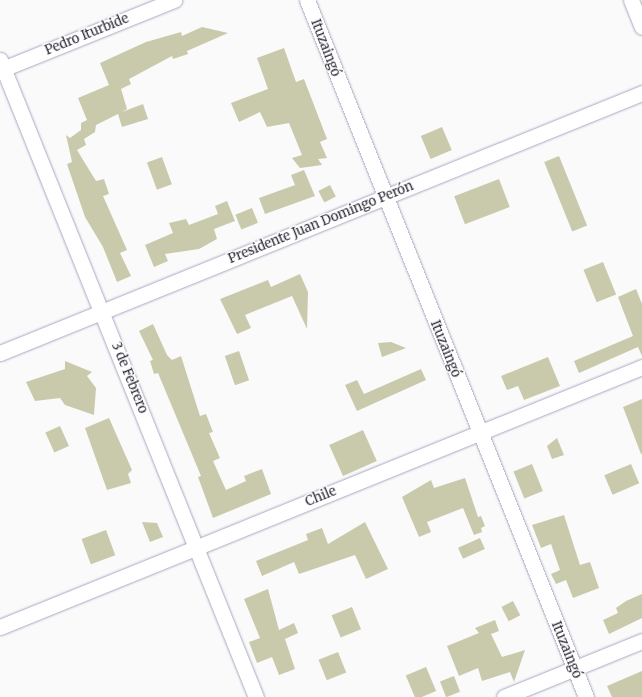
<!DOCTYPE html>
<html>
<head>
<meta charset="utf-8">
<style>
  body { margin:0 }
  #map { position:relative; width:642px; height:697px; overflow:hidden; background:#fafafa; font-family:Merriweather,serif }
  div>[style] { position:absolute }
  .building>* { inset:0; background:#c9caac; transform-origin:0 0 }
  .roads { filter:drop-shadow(0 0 1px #a7a7c3) drop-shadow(0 0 1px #a7a7c3) }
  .street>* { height:15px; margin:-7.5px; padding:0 7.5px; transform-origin:7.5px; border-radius:7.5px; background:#fff }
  span { translate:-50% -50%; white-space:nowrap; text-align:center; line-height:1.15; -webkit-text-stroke:3px #fff; paint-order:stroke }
  .street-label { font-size:13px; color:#292934 }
</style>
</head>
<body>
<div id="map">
  <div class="building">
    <div style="clip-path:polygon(202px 27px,228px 33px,187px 51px,188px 54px,173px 59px,172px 56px,129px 79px,131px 84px,121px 89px,127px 109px,122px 112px,143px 104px,148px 119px,122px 127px,118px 114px,96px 125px,95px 132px,84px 139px,86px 145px,77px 150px,96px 181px,104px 179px,109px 194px,103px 196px,127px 250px,120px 253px,131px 276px,117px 282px,103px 247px,85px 217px,67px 164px,72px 162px,66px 135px,70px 138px,81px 130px,81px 123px,87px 120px,78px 98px,109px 85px,100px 63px,146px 42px,181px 32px,182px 36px)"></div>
    <div style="clip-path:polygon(284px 48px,296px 82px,304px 79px,327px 139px,320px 142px,327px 158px,318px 159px,322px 165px,300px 168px,292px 158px,302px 155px,289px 123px,267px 127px,260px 112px,239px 122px,231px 103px,268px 89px,257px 58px)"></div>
    <div style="left:442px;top:127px;width:25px;height:23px;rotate:67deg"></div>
    <div style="left:559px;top:156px;width:75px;height:16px;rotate:68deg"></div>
    <div style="left:162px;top:157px;width:29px;height:16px;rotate:70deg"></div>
    <div style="clip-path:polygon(304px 170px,315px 196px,265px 214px,259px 198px,295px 185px,291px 175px)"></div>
    <div style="left:499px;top:179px;width:30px;height:48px;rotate:69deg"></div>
    <div style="left:330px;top:185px;width:13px;height:13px;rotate:63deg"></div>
    <div style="clip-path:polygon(227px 201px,235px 221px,214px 229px,217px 239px,199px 249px,165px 254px,168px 261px,154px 267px,145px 245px,173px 233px,169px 223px,186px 219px,189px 225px,218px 214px,215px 206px)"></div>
    <div style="left:252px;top:208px;width:16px;height:18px;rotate:68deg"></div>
    <div style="left:603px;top:262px;width:35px;height:21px;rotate:68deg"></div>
    <div style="clip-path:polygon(300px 274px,308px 292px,307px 329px,292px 296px,245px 315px,251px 328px,237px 334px,220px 299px,268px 280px,271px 287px)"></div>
    <div style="clip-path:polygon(636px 289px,642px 304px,642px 356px,638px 347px,579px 373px,574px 361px,633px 336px,618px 297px)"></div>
    <div style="clip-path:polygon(153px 324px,167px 355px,172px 360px,181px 356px,200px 416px,206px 414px,213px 432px,209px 433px,220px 458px,213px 461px,226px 490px,246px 481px,244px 476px,262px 469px,271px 494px,213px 518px,198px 477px,201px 476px,158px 373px,154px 374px,150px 361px,153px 360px,139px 331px)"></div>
    <div style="clip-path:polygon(391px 342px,406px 348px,382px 357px,378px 343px)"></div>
    <div style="left:239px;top:351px;width:31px;height:15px;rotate:71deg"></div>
    <div style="clip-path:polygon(548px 357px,560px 386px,524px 400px,518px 386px,507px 390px,501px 376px)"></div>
    <div style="clip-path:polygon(65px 361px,92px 372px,87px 376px,96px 388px,94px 415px,65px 405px,60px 398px,35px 401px,26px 382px,65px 369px)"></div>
    <div style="clip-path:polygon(421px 369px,426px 380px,357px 411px,345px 385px,357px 380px,364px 394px)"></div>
    <div style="clip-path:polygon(642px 399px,642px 454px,641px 454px,623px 407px)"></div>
    <div style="clip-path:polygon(109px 418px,132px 470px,128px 474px,131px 483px,107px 490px,85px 428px)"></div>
    <div style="left:60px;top:426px;width:22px;height:16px;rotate:66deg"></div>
    <div style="left:363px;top:430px;width:34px;height:37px;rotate:66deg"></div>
    <div style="clip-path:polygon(557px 438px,564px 455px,552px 459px,547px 446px)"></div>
    <div style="left:532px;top:464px;width:29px;height:20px;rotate:68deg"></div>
    <div style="left:631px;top:464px;width:21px;height:29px;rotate:67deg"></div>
    <div style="clip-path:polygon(465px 478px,478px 517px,481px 516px,485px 526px,481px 528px,482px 532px,474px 535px,463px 508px,427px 522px,431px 532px,419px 537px,402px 497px,431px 480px,434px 488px)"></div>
    <div style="clip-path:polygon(564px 515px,580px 565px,590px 562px,599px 588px,573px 598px,566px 580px,556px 584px,551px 574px,560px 570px,551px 544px,541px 548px,532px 525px)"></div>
    <div style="clip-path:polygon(142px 522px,157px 523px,163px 537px,150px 542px)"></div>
    <div style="clip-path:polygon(365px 522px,388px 569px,366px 579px,355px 555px,299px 574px,294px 562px,262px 576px,256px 561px,308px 540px,306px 534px,322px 528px,328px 544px)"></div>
    <div style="left:106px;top:530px;width:27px;height:26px;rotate:70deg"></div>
    <div style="left:480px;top:538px;width:12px;height:24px;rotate:66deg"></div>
    <div style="clip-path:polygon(268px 589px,279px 630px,294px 623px,298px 633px,285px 639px,295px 669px,279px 675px,272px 657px,257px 663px,249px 642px,260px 638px,244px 599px)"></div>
    <div style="clip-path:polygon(642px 594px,642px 618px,609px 634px,603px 620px,618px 613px,616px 608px,626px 601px)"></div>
    <div style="left:513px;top:601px;width:16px;height:13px;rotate:63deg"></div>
    <div style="left:352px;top:607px;width:24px;height:22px;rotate:68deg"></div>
    <div style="clip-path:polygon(495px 620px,499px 631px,491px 634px,502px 657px,525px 650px,514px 682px,510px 672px,482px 681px,478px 668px,459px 676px,447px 646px,479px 633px,475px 628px)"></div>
    <div style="left:338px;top:652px;width:22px;height:21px;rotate:68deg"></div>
    <div style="left:426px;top:667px;width:26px;height:22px;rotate:67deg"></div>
    <div style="clip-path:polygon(642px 671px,642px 697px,612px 697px,607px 686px)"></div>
    <div style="left:454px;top:676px;width:17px;height:15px;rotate:69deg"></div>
  </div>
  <div class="roads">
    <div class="street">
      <div style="left:307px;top:0;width:751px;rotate:68.18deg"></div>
      <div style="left:631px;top:0;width:29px;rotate:68deg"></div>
      <div style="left:0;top:60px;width:687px;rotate:68.11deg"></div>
      <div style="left:0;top:70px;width:188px;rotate:-21.9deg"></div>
      <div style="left:0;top:353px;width:693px;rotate:-22.05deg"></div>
      <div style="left:0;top:627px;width:693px;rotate:-22.05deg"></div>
      <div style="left:504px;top:697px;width:149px;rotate:-22.1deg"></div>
    </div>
  </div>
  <div class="street-label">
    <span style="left:87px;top:35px;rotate:-22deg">Pedro Iturbide</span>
    <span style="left:325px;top:48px;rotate:69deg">Ituzaingó</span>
    <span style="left:321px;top:223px;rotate:-22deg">Presidente Juan Domingo Perón</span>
    <span style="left:445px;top:349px;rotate:68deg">Ituzaingó</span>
    <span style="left:129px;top:378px;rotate:68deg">3 de Febrero</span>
    <span style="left:321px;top:497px;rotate:-22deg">Chile</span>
    <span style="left:566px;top:650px;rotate:68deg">Ituzaingó</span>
  </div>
</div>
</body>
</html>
